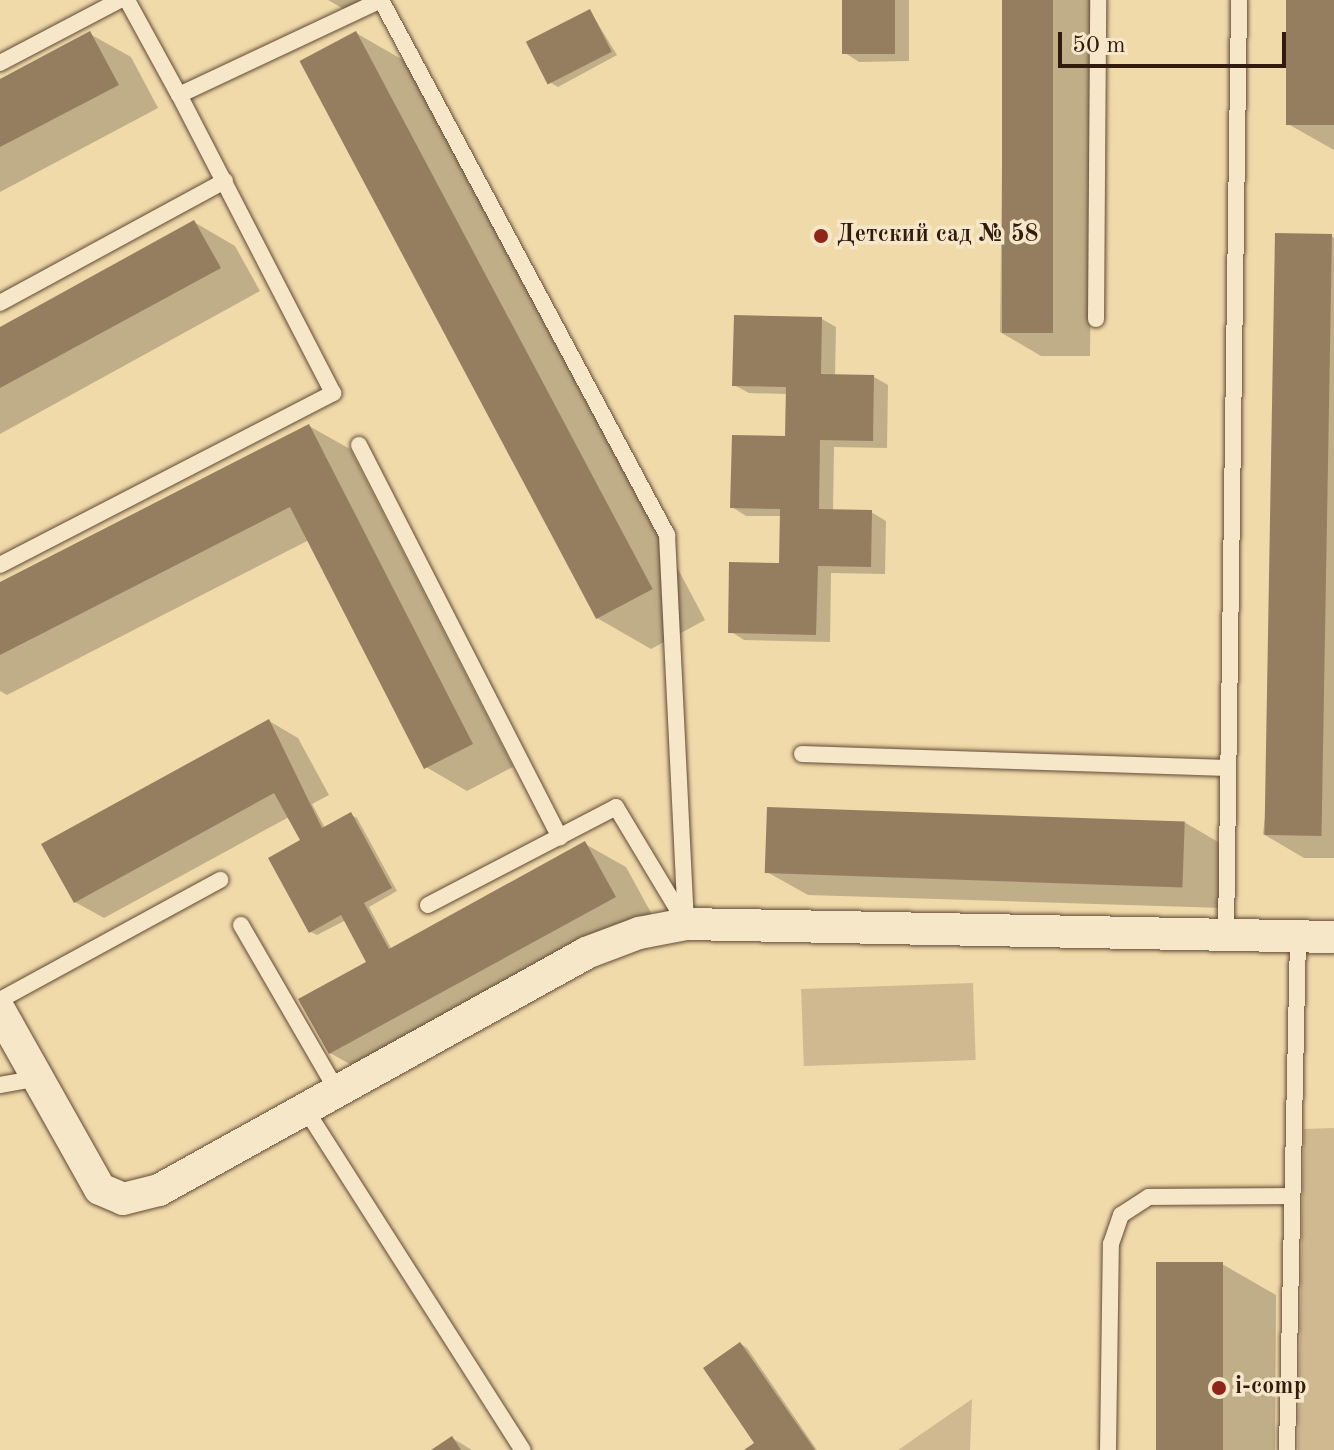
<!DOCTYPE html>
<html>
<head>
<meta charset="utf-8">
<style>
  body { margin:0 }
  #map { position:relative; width:1334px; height:1450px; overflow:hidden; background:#f0daaa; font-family:"Old Standard TT",serif }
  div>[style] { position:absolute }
  .green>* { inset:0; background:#d0b990; transform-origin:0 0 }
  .shadow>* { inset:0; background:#0003 }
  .building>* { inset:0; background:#957e60; transform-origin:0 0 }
  .roads { filter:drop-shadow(0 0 2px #624a36) drop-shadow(0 0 2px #624a36) }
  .service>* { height:16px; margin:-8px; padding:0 8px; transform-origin:8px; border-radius:8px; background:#f5e7c8 }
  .minor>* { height:32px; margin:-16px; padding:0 16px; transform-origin:16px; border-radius:16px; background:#f5e7c8 }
  .dots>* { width:22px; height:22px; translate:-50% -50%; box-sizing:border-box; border:4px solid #f5e7c8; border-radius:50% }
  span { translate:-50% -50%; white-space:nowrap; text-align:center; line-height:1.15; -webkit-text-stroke:7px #f5e7c8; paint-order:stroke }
  .poi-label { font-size:24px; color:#321a0f; font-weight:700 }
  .left { translate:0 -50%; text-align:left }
  .scale { position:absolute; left:1058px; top:32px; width:228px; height:36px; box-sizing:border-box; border:4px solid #321a0f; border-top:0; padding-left:10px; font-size:24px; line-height:28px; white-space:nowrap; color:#321a0f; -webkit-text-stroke:6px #f5e7c8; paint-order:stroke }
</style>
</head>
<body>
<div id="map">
  <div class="green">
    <div style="left:973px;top:983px;width:77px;height:172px;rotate:88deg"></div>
    <div style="clip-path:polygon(1334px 1128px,1334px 1450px,1298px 1450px,1304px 1129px)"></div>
    <div style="clip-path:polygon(972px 1399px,970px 1450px,898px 1450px)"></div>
  </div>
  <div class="shadow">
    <div style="clip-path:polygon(328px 0,372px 0,349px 12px)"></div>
    <div style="clip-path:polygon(844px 0,909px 0,909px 61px,859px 62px,845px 53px)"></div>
    <div style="clip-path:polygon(1004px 0,1094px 0,1090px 356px,1041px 356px,1000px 332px)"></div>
    <div style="clip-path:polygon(1288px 0,1334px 0,1334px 150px,1288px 124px)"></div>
    <div style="clip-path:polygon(590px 11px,617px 55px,558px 87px,551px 83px)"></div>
    <div style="clip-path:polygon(356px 33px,410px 64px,705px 620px,651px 649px,597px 618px)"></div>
    <div style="clip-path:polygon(90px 34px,131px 57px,158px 108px,0 192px,0 81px)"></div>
    <div style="clip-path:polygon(194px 222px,235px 246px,260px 291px,0 434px,0 329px)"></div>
    <div style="clip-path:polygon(1332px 236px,1334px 238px,1334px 858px,1304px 858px,1263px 834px)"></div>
    <div style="clip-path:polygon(822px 319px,836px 327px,835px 376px,874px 377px,888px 385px,887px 448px,834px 447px,833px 512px,871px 512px,886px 521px,885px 574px,831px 573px,830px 642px,744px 640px,730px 631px,781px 565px,782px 516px,746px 516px,732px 507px,787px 438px,788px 394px,749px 393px,734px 385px)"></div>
    <div style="clip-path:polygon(309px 426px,350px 449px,513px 767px,467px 791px,426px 767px,309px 540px,7px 695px,0 691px,0 584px)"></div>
    <div style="clip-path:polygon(269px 721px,298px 738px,329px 795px,312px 804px,325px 828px,351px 815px,357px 818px,397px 891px,369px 907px,392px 950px,585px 844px,626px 867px,655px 920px,371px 1076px,330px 1053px,369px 962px,346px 920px,317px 935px,311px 932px,302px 841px,289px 817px,104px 918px,75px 902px)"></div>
    <div style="clip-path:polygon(1184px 822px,1225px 846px,1223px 908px,808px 895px,767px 872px)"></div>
    <div style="clip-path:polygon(1222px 1264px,1276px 1295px,1275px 1450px,1157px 1450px)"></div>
    <div style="clip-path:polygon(741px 1344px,747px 1348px,817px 1450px,748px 1450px,757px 1443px)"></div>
    <div style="clip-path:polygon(452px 1438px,472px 1450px,437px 1450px)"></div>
  </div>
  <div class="building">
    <div style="left:842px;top:0;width:53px;height:54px"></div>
    <div style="left:1002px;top:0;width:51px;height:333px"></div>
    <div style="left:1286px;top:0;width:48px;height:125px"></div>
    <div style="left:590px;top:9px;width:48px;height:72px;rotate:63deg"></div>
    <div style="clip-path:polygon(90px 31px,119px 85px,0 147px,0 79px)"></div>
    <div style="left:356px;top:31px;width:632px;height:64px;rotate:62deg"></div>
    <div style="clip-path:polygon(194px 220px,221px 268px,0 388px,0 327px)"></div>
    <div style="left:1275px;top:233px;width:57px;height:602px;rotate:1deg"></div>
    <div style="clip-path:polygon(734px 315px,822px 317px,821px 374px,874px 375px,873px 441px,820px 440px,819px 509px,872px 510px,871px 567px,818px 566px,816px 635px,728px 633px,729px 562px,779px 563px,780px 509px,730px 508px,732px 435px,785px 436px,786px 387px,732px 386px)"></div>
    <div style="clip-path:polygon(309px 424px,473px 744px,424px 769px,290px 507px,0 655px,0 582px)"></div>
    <div style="clip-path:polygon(269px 719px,322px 828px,351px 812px,392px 888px,364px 903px,389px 949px,585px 841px,616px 897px,329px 1054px,298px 999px,366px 962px,341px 915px,309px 933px,268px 858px,300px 840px,274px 793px,74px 903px,41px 844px)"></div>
    <div style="left:767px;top:807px;width:418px;height:66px;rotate:2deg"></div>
    <div style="left:1156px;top:1262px;width:67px;height:188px"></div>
    <div style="clip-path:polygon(740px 1342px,815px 1450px,744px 1450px,754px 1443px,703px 1368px)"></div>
    <div style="clip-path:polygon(452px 1436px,461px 1450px,431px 1450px)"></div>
  </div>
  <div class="roads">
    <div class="service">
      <div style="left:127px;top:0;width:108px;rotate:61.3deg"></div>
      <div style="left:179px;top:95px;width:221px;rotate:-25.2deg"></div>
      <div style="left:381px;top:0;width:607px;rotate:61.87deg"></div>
      <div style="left:667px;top:535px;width:389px;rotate:87.2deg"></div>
      <div style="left:0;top:63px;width:136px;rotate:-27.7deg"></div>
      <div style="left:0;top:303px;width:256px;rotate:-28.5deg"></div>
      <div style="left:1096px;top:319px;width:319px;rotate:-89.6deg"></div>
      <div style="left:359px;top:445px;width:441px;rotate:62.9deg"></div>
      <div style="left:0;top:565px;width:375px;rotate:-27.3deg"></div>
      <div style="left:333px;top:393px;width:335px;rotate:-117.3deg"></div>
      <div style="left:802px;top:754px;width:425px;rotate:1.9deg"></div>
      <div style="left:428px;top:905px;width:212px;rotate:-27.5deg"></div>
      <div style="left:616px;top:807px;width:134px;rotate:59deg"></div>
      <div style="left:241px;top:925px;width:193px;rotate:59.9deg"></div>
      <div style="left:1226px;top:935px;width:935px;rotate:-89.2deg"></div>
      <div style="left:0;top:1000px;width:251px;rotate:-28.6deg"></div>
      <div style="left:0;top:1085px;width:39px;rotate:-10deg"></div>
      <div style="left:306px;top:1110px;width:403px;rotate:57.5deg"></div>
      <div style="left:1108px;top:1450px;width:206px;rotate:-89.2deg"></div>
      <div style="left:1111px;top:1244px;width:31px;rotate:-71deg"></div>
      <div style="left:1121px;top:1215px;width:33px;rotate:-33deg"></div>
      <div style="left:1149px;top:1197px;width:141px;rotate:-0.4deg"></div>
      <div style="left:1287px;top:1450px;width:513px;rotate:-88.77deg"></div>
    </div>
    <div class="minor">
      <div style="left:0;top:1011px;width:204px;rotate:60.7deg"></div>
      <div style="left:100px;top:1189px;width:25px;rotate:23deg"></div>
      <div style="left:123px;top:1199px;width:37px;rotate:-14deg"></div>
      <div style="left:159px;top:1190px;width:488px;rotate:-29deg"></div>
      <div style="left:586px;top:953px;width:57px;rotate:-20.7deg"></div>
      <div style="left:639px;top:933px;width:48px;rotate:-10.8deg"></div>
      <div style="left:686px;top:924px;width:648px;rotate:1.15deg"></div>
    </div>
  </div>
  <div class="dots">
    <div style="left:821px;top:236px;background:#8f2418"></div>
    <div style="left:1219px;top:1388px;background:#8f2418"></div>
  </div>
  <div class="poi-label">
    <span class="left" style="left:837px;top:236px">Детский сад № 58</span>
    <span class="left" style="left:1235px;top:1388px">i-comp</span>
  </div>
  <div class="scale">50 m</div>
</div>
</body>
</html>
